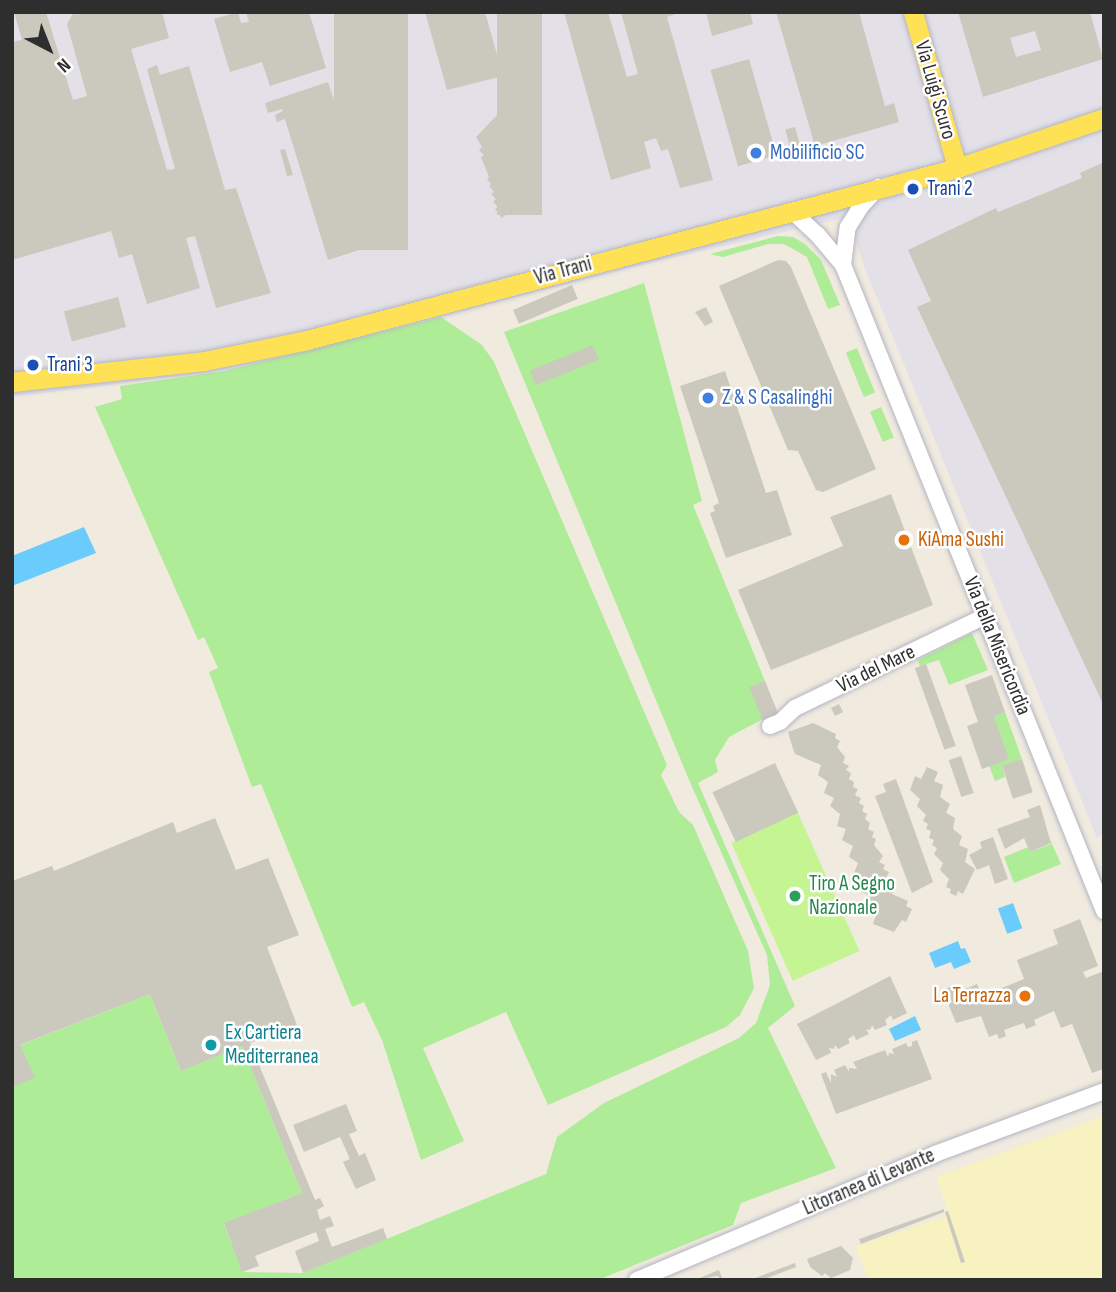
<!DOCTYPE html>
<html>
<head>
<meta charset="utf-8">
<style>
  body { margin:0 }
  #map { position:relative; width:1116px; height:1292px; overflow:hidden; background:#f0eadf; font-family:"Sofia Sans Condensed",sans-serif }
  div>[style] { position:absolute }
  .industrial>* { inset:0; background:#e3e0e8 }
  .green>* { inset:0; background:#afec97; transform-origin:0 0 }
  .sand>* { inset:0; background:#f7f2c0 }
  .pitch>* { inset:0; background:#c5f492; transform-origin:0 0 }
  .water>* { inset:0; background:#69ccfc; transform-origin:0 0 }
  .building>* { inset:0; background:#cbc8bd; transform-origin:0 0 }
  .roads { filter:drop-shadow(0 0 2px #b3b5c2) drop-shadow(0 0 2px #b3b5c2) }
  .minor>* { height:16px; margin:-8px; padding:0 8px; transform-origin:8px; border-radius:8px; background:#fff }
  .major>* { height:19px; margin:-9.5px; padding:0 9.5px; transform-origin:9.5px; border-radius:9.5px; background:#ffe155 }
  .dots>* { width:19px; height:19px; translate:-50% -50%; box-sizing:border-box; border:4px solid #fff; border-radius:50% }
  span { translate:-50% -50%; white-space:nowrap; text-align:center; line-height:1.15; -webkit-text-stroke:5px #fff; paint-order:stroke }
  .street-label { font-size:21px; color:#2e2e2e }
  .shop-label { font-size:21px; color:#366cbe }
  .left { translate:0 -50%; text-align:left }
  .transit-label { font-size:21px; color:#164399 }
  .food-label { font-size:21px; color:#c56008 }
  .right { translate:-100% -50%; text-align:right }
  .leisure-label { font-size:21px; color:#27864d }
  .culture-label { font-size:21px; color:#0d838f }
  .frame { position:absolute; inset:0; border:14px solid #2e2e2e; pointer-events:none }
  .north { position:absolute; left:14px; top:14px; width:70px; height:70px; -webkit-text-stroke:5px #fff; paint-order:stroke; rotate:138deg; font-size:19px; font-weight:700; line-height:28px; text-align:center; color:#2e2e2e }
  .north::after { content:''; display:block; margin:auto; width:24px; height:32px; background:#2e2e2e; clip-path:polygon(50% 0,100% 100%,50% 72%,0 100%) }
</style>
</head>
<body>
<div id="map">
  <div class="industrial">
    <div style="clip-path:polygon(12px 12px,1104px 12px,1104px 834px,1097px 838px,864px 266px,848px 217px,638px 266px,224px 371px,12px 397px)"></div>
  </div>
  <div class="green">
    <div style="clip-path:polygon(778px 236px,793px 237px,805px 244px,821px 260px,840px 305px,828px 309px,807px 257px,784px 244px,768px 244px,723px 257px,710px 254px)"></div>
    <div style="clip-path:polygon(644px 283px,702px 501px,693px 505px,765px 681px,750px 688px,763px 719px,729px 737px,715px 760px,718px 772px,698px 783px,795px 1006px,768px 1028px,836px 1168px,741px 1203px,733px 1225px,598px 1280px,12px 1280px,12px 1026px,21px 1045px,150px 994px,181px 1071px,242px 1046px,302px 1193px,224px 1224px,243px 1272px,303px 1273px,546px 1174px,557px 1137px,604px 1103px,739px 1038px,756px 1023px,770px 985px,767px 955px,689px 780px,504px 332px)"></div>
    <div style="clip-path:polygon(441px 317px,482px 345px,494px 362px,667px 765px,661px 775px,679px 812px,693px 825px,748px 951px,754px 988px,740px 1015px,726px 1027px,548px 1105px,506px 1012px,423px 1048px,464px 1141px,421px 1160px,382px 1040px,364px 1002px,352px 1007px,261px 784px,252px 787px,209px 672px,218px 668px,204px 637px,198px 640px,95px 407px,122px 399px,120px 386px,224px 371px)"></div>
    <div style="left:857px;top:348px;width:48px;height:12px;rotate:68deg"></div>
    <div style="left:881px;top:407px;width:33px;height:12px;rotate:67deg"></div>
    <div style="clip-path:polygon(972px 633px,988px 670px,949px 685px,939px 660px,920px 666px,918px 660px)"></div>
    <div style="clip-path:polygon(1005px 712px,1022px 759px,1002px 766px,1005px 777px,995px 781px,989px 766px,994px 717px)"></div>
    <div style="clip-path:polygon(1047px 833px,1061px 864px,1014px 883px,1004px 857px,1028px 847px,1030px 852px,1051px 844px)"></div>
  </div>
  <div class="sand">
    <div style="clip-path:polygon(1104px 1116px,1104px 1280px,869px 1280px,855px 1247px,949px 1215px,936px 1177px)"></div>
  </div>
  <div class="pitch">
    <div style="left:798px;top:813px;width:151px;height:73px;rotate:66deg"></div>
  </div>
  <div class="water">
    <div style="clip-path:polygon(84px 527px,96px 553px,12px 586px,12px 556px)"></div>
    <div style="left:1013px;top:903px;width:27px;height:16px;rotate:70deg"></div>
    <div style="clip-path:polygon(958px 941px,961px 949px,965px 948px,971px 962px,954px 969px,951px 962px,935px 968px,929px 953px)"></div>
    <div style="clip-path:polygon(915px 1016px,921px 1030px,895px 1041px,889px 1029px)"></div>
  </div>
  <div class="building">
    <div style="clip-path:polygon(14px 12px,46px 12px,73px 100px,87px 96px,67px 24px,74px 12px,162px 12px,169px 38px,131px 49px,167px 170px,175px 169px,147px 69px,157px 65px,160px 75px,189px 66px,225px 190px,236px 188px,271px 293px,216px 308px,195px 236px,186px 238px,200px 288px,147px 304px,132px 254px,119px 258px,111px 231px,12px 260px,12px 42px,22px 40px)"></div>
    <div style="clip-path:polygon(238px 12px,241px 23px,249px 22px,246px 12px,309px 12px,326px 68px,270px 86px,262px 62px,230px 72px,214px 19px)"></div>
    <div style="left:334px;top:12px;width:74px;height:238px"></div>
    <div style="clip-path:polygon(425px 12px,485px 12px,503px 76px,447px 90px)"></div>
    <div style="left:497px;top:12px;width:45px;height:203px"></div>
    <div style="clip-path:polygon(564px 12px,608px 12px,627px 77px,638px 74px,621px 12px,681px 12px,667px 17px,713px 180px,680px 188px,668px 149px,661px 151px,656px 138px,644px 142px,651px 168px,611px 180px)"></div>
    <div style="clip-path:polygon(706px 12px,750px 12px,753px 24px,712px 36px)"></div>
    <div style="clip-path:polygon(776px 12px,859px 12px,885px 106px,894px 103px,899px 122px,815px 146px)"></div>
    <div style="clip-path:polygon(evenodd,958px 12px,1090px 12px,1103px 59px,983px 97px,958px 12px,1035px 31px,1041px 50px,1016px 57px,1010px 38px,1035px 31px)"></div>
    <div style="left:749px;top:59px;width:100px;height:40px;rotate:74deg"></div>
    <div style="clip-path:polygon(328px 82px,381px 243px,328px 260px,285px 119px,277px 122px,275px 115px,283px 111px,282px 109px,268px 113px,265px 103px)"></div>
    <div style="clip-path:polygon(499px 113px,506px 121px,505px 130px,514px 151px,512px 153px,519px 165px,516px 168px,525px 188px,515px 200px,518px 204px,502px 218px,495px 209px,498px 207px,493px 202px,496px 199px,491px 194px,494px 192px,489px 186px,491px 184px,487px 179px,489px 177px,481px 157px,484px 155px,479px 150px,482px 147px,476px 137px)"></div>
    <div style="left:795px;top:127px;width:27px;height:10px;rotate:75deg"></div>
    <div style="clip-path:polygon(285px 149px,293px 175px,287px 176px,280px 150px)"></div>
    <div style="clip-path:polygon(1102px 163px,1104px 167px,1104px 706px,917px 307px,931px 301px,908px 250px,996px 208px,998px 212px,1082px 178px,1080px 173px)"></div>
    <div style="clip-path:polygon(778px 260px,786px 261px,791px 267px,876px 469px,823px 492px,816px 490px,798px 451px,788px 450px,719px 286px)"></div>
    <div style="left:572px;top:285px;width:15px;height:64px;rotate:67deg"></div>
    <div style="left:118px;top:297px;width:31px;height:56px;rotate:75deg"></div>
    <div style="clip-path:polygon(706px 307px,713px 322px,705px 326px,695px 312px)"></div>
    <div style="left:593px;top:345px;width:16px;height:68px;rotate:68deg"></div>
    <div style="clip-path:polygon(725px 371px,766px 493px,777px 490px,792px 535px,726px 558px,710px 513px,715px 511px,713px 506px,719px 503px,680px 386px)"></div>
    <div style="clip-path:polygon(891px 494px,933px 605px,771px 670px,738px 590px,843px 546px,830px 517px)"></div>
    <div style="left:926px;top:664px;width:87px;height:12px;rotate:70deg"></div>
    <div style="clip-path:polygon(992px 675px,1005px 712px,994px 717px,1009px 759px,982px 769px,967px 726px,978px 722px,965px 685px)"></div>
    <div style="left:765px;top:681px;width:35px;height:17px;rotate:68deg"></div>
    <div style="left:839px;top:704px;width:9px;height:9px;rotate:63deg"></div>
    <div style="clip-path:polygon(813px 723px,836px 734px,835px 738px,840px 741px,837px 747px,845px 757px,843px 763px,849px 766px,846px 770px,851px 773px,849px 779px,854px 782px,853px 787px,858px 789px,855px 795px,861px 798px,859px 803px,864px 806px,862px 811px,867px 814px,865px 819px,870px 823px,868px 829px,874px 832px,872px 837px,876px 839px,874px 845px,883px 856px,879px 862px,885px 865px,883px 869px,889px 872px,886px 878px,891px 880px,889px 884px,895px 887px,892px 894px,908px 901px,906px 906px,912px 909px,906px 922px,902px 920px,894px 932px,873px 924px,877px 912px,867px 906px,871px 896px,861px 892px,865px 880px,854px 873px,858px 863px,849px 857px,853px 846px,842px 840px,846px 829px,837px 826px,840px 814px,830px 806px,834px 798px,824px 793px,828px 782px,818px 775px,821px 765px,795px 754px,793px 749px,788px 732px)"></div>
    <div style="left:961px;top:756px;width:39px;height:13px;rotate:71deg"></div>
    <div style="left:1022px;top:759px;width:35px;height:21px;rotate:72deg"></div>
    <div style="left:775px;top:763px;width:55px;height:69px;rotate:65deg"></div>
    <div style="clip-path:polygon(927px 767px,938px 772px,934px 781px,943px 785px,940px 797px,950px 804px,946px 813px,955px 818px,953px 829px,962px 836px,959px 845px,968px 849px,965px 862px,975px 869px,963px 894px,958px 891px,956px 896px,950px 893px,951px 889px,946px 887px,949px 879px,940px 870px,943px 863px,934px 854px,937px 848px,932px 845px,934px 840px,929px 838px,931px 831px,926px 829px,928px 824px,923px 821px,926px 815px,917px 806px,920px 799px,910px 790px,915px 776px,921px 779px)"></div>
    <div style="clip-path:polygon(896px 779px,933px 882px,912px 893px,875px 796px,886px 792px,883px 784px)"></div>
    <div style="clip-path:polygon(1040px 805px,1051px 843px,1030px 852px,1024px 838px,1005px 849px,997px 829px,1030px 817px,1027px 810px)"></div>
    <div style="clip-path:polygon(215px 818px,236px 870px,268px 858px,299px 935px,267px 947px,297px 1025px,250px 1043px,315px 1200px,320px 1198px,324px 1206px,317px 1210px,320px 1220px,330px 1216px,334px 1226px,325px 1229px,332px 1247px,383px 1228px,387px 1239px,303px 1273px,295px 1251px,319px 1241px,316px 1232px,255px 1256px,259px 1266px,242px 1272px,224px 1223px,302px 1193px,242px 1046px,181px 1071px,150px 994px,20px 1045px,35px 1078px,12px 1087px,12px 881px,52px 866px,54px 871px,173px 822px,177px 833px)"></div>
    <div style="clip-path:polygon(993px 837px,1008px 879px,995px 884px,989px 865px,977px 870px,969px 855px,982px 848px,980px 842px)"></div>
    <div style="clip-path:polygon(1080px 919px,1098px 966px,1083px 972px,1086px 978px,1104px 971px,1104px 1069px,1092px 1073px,1072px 1024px,1061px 1028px,1054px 1011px,1034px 1020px,1036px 1025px,1026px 1029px,1024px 1023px,1004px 1030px,1006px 1036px,999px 1039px,997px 1034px,989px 1037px,981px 1016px,956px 1023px,948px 1003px,952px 1002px,950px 997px,946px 998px,943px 990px,955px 985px,958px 992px,977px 984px,982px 996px,1024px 979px,1017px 960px,1058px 944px,1053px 930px)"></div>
    <div style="clip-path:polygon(890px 976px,907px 1013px,893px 1020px,891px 1015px,885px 1020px,887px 1025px,875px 1030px,872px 1025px,870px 1030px,866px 1029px,869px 1034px,856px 1040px,854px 1035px,848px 1039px,850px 1043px,838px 1049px,835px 1045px,834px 1049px,829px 1048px,831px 1053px,816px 1060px,797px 1024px)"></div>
    <div style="clip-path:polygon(917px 1040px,932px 1079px,836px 1114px,821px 1074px,826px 1072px,831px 1083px,831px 1074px,837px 1077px,834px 1070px,845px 1065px,849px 1072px,849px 1068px,857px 1069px,853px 1062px,885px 1050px,888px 1057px,889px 1053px,894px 1054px,892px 1049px,906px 1043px,908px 1047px,912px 1046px,912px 1042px)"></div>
    <div style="clip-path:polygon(346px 1104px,357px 1131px,349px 1134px,359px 1156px,365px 1153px,376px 1180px,356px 1189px,343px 1162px,350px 1159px,340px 1137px,304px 1152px,293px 1125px)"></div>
    <div style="clip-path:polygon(944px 1209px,944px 1212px,861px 1244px,859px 1239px)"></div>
    <div style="clip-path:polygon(948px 1211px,965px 1262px,961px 1263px,945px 1212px)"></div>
    <div style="clip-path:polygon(841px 1246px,853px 1258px,850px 1270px,831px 1278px,825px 1273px,822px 1276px,810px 1267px,807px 1259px)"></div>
    <div style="clip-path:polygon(795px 1263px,796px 1267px,762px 1280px,750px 1280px)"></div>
    <div style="clip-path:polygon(719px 1270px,723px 1280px,717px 1276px,695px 1280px)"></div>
  </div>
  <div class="roads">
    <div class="minor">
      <div style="left:793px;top:212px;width:33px;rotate:43deg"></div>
      <div style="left:817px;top:234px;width:40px;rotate:50deg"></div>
      <div style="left:843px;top:265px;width:697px;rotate:68deg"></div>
      <div style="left:843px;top:265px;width:38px;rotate:-83deg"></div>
      <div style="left:848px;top:227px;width:26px;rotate:-58deg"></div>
      <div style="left:862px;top:205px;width:25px;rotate:-47deg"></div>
      <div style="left:770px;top:726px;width:11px;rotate:-22deg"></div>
      <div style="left:780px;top:722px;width:21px;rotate:-43deg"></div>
      <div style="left:795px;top:708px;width:211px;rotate:-25.8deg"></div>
      <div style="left:637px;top:1280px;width:324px;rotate:-22.9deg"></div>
      <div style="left:935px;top:1154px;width:180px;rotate:-20.4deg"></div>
    </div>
    <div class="major">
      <div style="left:913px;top:12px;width:162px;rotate:74.2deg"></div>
      <div style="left:12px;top:382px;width:193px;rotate:-6.2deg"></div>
      <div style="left:204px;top:361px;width:105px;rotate:-11.5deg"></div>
      <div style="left:307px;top:340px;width:672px;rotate:-14.82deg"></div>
      <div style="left:957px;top:168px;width:155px;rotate:-18.8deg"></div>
    </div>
  </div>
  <div class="dots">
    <div style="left:756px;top:153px;background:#3f7fe0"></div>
    <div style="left:913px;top:189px;background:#1a4fb4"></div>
    <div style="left:33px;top:365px;background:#1a4fb4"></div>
    <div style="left:708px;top:398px;background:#3f7fe0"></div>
    <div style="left:904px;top:540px;background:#e8710a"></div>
    <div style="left:795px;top:896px;background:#2e9e5b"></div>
    <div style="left:1025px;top:996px;background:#e8710a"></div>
    <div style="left:211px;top:1045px;background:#0f9aa8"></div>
  </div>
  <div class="street-label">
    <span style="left:935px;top:90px;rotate:74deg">Via Luigi Scuro</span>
    <span style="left:563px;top:271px;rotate:-15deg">Via Trani</span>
    <span style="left:997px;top:646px;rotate:68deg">Via della Misericordia</span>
    <span style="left:876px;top:669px;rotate:-26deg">Via del Mare</span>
    <span style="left:869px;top:1182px;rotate:-23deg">Litoranea di Levante</span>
  </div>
  <div class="shop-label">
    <span class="left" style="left:770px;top:153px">Mobilificio SC</span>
    <span class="left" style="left:722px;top:398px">Z &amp; S Casalinghi</span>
  </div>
  <div class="transit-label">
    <span class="left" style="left:927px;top:189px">Trani 2</span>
    <span class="left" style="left:47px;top:365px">Trani 3</span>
  </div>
  <div class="food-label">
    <span class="left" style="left:918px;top:540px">KiAma Sushi</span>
    <span class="right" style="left:1011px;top:996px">La Terrazza</span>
  </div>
  <div class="leisure-label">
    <span class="left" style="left:809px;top:896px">Tiro A Segno<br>Nazionale</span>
  </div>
  <div class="culture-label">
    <span class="left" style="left:225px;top:1045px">Ex Cartiera<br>Mediterranea</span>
  </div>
  <div class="frame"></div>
  <div class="north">N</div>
</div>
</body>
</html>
